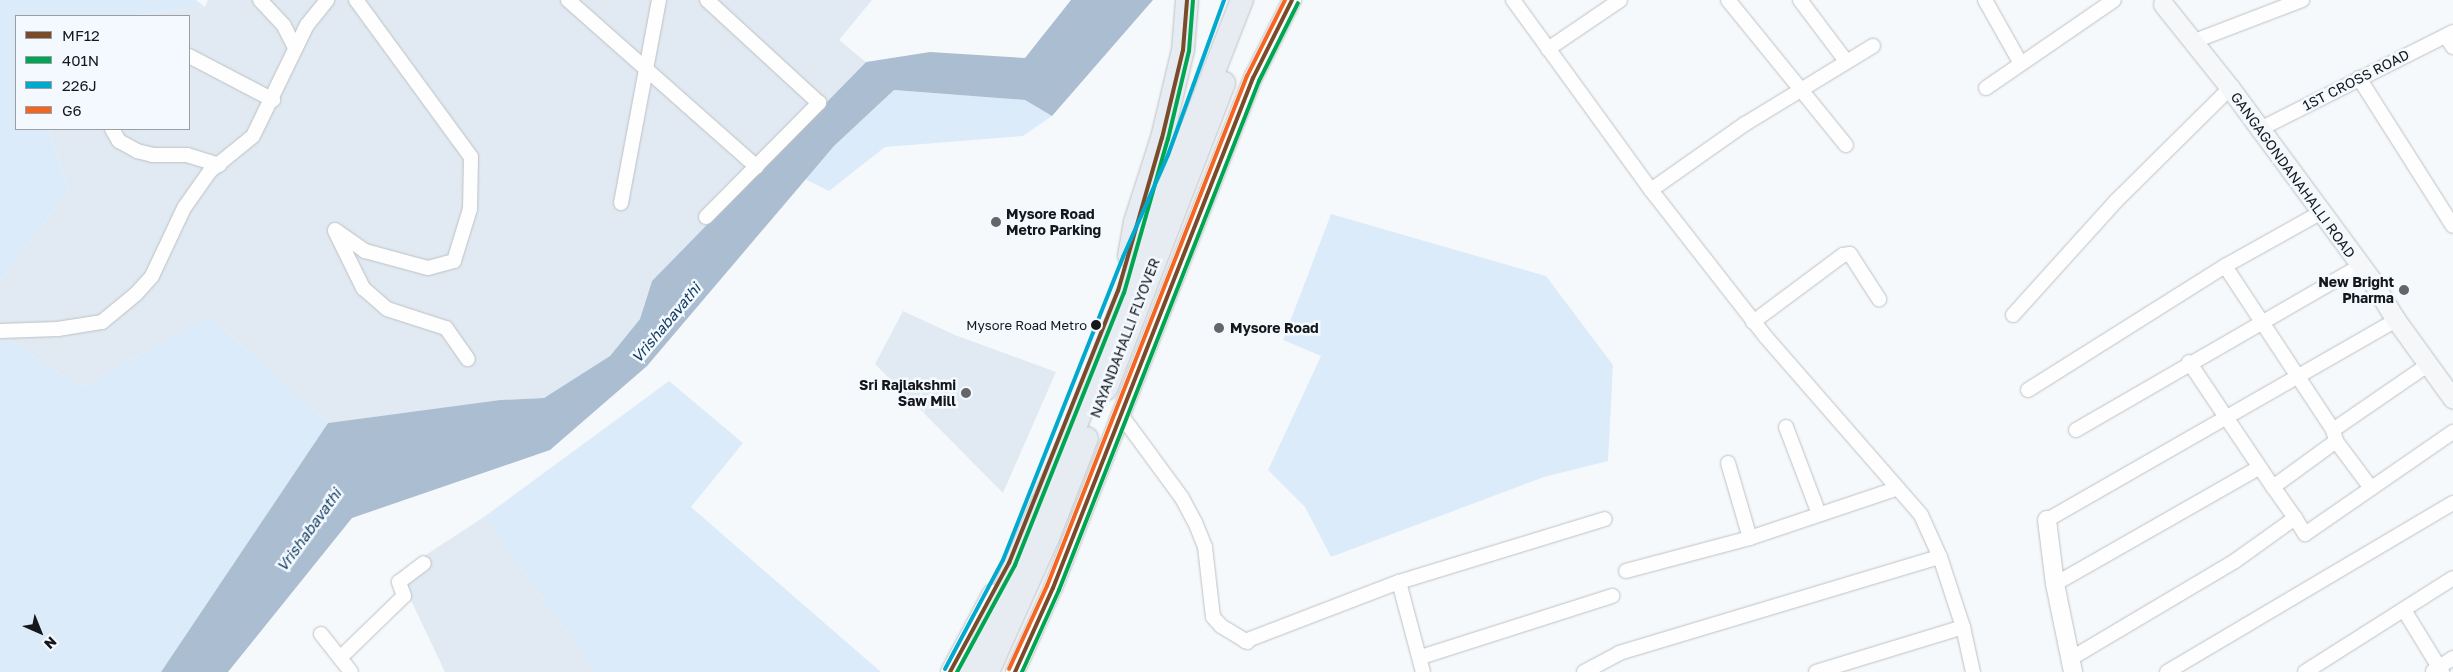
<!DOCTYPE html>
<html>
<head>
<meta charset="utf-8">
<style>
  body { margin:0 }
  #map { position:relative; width:2453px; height:672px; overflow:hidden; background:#f6f9fc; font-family:"Golos Text",sans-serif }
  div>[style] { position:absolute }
  .built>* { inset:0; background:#e1eaf2 }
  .green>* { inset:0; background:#dcebfa }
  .water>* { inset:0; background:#abbed1 }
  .roads { filter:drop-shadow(0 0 1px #bec1c3) drop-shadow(0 0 1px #bec1c3) }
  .minor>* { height:14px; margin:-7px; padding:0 7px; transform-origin:7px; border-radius:7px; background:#fefeff }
  .tertiary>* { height:18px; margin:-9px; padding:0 9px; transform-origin:9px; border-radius:9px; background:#fefeff }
  .secondary>* { height:19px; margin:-9.5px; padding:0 9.5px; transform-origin:9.5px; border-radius:9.5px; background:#f5f7f9 }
  .trunk>* { height:22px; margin:-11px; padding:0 11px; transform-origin:11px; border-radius:11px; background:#e6ecf2 }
  .bus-1>* { height:4px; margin:-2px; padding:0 2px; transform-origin:2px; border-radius:2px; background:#7a4b2a }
  .bus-2>* { height:4px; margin:-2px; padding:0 2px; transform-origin:2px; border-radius:2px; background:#00a651 }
  .bus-3>* { height:4px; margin:-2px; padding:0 2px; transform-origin:2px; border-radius:2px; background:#00a9ce }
  .bus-4>* { height:4px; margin:-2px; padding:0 2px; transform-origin:2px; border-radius:2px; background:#f26522 }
  .dots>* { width:14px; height:14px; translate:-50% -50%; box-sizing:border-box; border:2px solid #f3f9ff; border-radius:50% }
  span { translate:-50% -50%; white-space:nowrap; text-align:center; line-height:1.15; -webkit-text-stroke:5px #f3f9ff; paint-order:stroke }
  .bus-label { font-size:13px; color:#15171a }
  .right { translate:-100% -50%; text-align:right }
  .street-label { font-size:14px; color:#15171a }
  .poi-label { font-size:14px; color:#15171a; font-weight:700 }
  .left { translate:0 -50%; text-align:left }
  .water-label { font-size:15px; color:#133d60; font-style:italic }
  .legend { position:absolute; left:15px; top:15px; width:175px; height:115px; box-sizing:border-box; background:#f3f9ff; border:1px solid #9a9fa3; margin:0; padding:6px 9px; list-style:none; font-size:15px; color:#15171a }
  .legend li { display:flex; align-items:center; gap:10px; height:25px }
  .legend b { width:25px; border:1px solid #9a9fa3 }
  .north { position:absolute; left:15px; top:607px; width:50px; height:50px; -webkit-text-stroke:4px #f3f9ff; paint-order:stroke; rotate:136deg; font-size:14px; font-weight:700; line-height:20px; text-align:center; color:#15171a }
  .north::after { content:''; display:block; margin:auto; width:18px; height:22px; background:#15171a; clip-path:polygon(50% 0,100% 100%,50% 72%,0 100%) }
</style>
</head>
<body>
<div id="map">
  <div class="built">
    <div style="clip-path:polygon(208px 0,872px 0,839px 40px,866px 62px,652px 281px,640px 319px,610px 356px,544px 398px,500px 400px,328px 423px,209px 316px,81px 387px,0 334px,0 282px,69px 189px,48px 129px,189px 129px,189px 16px,129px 16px,205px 7px)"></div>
    <div style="clip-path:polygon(903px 311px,955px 335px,1056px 372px,1003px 493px,875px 364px)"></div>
    <div style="clip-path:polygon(484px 517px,596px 672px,445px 672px,398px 573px)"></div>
  </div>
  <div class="green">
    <div style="clip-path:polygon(0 0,196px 0,205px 7px,129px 16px,16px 16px,16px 129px,48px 129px,69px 189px,0 282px)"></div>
    <div style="clip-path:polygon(894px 90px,1025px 100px,1052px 116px,1023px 136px,885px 147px,829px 191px,805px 179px,834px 146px)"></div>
    <div style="clip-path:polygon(1331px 214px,1546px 276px,1613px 365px,1608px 461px,1544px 477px,1331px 557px,1305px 507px,1268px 470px,1321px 356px,1283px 340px)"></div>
    <div style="clip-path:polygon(209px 316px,328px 423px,161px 672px,0 672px,0 334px,81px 387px)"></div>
    <div style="clip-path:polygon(669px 381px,743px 443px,691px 507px,881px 672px,596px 672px,484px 517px)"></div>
  </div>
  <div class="water">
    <div style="clip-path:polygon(1071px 0,1153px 0,1052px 116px,1025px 100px,894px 90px,834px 146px,647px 366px,550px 450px,352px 518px,228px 672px,161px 672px,328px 423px,500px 400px,544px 398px,610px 356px,640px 319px,652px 281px,866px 62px,930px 52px,1025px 58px)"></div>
  </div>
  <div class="roads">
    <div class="minor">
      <div style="left:260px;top:0;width:35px;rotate:47deg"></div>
      <div style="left:284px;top:26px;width:25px;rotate:63deg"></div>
      <div style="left:568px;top:0;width:252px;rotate:41.5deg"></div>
      <div style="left:1513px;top:0;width:235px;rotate:54deg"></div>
      <div style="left:1651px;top:190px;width:185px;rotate:52deg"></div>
      <div style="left:1765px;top:336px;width:237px;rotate:48.9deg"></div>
      <div style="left:1921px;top:515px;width:46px;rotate:65.7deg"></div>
      <div style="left:1940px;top:557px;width:74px;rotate:71.8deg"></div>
      <div style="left:1963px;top:627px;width:46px;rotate:77.5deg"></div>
      <div style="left:1728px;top:0;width:187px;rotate:50.9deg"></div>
      <div style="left:1800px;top:0;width:76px;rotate:53deg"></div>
      <div style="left:1985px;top:0;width:73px;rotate:60.6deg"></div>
      <div style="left:2446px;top:36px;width:13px;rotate:58deg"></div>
      <div style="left:2192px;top:42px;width:118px;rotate:-20.9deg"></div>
      <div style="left:1548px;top:49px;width:87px;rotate:-34.2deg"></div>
      <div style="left:189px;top:56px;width:95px;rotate:27.6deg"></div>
      <div style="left:2359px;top:78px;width:175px;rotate:57.6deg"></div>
      <div style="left:1986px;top:88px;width:155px;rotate:-34.5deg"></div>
      <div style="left:112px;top:129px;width:14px;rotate:60deg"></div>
      <div style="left:119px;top:141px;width:21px;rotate:29deg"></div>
      <div style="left:137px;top:151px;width:16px;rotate:14deg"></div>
      <div style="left:153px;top:155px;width:34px"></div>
      <div style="left:187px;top:155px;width:34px;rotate:17deg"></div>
      <div style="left:2260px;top:129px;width:216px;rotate:-26.7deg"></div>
      <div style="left:1651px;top:190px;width:115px;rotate:-35.1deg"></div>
      <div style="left:1745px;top:124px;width:150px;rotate:-31.4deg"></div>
      <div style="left:621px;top:203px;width:207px;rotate:-79.4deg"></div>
      <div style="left:706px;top:217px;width:161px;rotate:-45.3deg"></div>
      <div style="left:819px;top:103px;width:152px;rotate:-137.4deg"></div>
      <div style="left:335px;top:230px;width:37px;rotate:35deg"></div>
      <div style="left:365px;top:251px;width:65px;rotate:15.1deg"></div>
      <div style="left:428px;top:268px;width:27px;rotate:-15deg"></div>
      <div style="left:454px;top:261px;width:54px;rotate:-72.9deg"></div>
      <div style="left:470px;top:209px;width:52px;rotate:-88.9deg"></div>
      <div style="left:471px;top:157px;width:195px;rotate:-126.2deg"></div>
      <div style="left:335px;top:231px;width:64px;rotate:63.8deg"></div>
      <div style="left:363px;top:288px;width:32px;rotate:41deg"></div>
      <div style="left:387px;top:309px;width:62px;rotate:17.9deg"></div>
      <div style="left:446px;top:328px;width:38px;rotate:55deg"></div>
      <div style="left:2225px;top:266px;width:196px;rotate:56.6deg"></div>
      <div style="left:2013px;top:315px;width:154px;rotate:-47.9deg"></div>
      <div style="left:2116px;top:201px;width:161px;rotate:-44.7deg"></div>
      <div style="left:1753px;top:322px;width:112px;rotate:-36.7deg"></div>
      <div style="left:1843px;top:255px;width:7px;rotate:-8deg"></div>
      <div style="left:1850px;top:254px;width:54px;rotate:57.2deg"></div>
      <div style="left:0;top:331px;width:58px;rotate:-2deg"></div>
      <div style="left:58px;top:329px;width:45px;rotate:-9deg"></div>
      <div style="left:102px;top:322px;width:44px;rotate:-39.5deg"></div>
      <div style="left:136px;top:294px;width:24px;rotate:-48deg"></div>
      <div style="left:152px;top:276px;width:75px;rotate:-64.8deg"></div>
      <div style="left:184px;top:208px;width:45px;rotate:-54.9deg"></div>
      <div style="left:210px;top:171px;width:55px;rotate:-39.1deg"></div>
      <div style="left:253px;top:136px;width:123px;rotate:-64.1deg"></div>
      <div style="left:307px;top:25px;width:32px;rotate:-51deg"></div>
      <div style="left:2189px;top:362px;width:151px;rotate:56.1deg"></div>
      <div style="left:2028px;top:390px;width:233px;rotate:-32.2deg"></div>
      <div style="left:2225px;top:266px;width:109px;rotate:-29.2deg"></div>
      <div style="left:1121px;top:415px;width:103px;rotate:53.7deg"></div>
      <div style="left:1182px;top:498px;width:27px;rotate:62deg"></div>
      <div style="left:1195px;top:522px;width:27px;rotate:68deg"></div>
      <div style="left:1205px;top:547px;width:70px;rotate:83.5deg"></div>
      <div style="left:1213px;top:617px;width:12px;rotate:48deg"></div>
      <div style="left:1221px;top:626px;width:31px;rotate:31deg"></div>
      <div style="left:1786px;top:427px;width:93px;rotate:69.2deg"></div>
      <div style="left:2076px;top:430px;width:328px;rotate:-30deg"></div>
      <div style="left:1728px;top:463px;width:78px;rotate:73.7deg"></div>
      <div style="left:2371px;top:488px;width:59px;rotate:-126.7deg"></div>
      <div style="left:2336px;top:441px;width:11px;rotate:-105deg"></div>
      <div style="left:2333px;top:430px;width:116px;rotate:-34.5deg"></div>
      <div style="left:2295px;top:518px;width:38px;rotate:-125deg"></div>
      <div style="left:2273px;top:487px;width:78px;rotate:-36.1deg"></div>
      <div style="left:2047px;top:520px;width:402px;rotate:-29.8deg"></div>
      <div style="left:1626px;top:571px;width:128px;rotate:-14.9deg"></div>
      <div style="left:1750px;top:538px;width:154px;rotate:-18.6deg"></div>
      <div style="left:1399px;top:582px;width:93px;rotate:75.1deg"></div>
      <div style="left:2055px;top:584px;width:234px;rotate:-29.7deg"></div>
      <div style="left:2404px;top:610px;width:73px;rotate:58.5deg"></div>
      <div style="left:321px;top:634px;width:48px;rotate:51.7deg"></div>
      <div style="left:1245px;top:641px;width:165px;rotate:-21deg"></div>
      <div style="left:1399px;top:582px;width:215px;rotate:-17deg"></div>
      <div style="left:1421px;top:657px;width:201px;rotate:-17.7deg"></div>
      <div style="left:340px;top:658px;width:89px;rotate:-44.1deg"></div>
      <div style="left:404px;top:596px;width:15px;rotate:-110deg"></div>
      <div style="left:399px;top:582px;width:31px;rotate:-37deg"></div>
      <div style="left:2070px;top:659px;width:192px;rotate:-30.7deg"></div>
      <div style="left:2235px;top:561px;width:74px;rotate:-35.6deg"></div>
      <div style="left:2295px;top:518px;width:19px;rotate:58deg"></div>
      <div style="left:2305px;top:534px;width:180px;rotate:-34.6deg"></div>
      <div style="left:2433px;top:671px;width:24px;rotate:-33deg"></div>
      <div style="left:1584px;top:672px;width:40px;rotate:-28deg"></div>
      <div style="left:1619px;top:653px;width:335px;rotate:-16.7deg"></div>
      <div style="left:1816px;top:672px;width:154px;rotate:-17deg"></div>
      <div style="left:2167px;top:672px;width:332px;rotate:-30.6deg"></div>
      <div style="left:2305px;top:672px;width:175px;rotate:-32.4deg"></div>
    </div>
    <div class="tertiary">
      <div style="left:2047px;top:520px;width:64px;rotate:82.9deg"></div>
      <div style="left:2055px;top:584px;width:90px;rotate:78.4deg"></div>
      <div style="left:950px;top:672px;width:89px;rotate:-62deg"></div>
      <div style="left:1015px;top:672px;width:92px;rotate:-65.7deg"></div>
      <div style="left:1053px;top:588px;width:548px;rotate:-68.59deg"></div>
      <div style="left:1253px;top:78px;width:87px;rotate:-63.4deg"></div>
    </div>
    <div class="secondary">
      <div style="left:2163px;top:4px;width:107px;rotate:51.4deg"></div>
      <div style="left:2230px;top:88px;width:236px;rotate:53.6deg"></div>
      <div style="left:2370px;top:278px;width:49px;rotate:58.2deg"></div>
      <div style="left:2396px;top:320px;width:97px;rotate:54.2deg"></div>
    </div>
    <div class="trunk">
      <div style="left:1129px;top:256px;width:35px;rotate:-80deg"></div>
      <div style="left:1135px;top:222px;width:88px;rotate:-72.2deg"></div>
      <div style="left:1162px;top:138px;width:90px;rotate:-76.6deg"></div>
      <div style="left:1183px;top:50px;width:50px;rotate:-85.4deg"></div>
      <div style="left:1106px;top:389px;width:328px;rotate:-68.9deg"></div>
      <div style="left:968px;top:672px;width:261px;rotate:-66.3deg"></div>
      <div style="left:1073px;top:433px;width:465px;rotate:-68.7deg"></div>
      <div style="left:988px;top:672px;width:147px;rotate:-65.9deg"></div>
      <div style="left:1048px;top:538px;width:107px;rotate:-68.7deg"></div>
    </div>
  </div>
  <div class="bus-1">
    <div style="left:950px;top:672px;width:124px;rotate:-61.6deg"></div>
    <div style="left:1009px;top:563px;width:293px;rotate:-68.2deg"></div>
    <div style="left:1118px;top:291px;width:159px;rotate:-74deg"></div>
    <div style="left:1162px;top:138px;width:90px;rotate:-76.6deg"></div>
    <div style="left:1183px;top:50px;width:50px;rotate:-85.4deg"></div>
    <div style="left:1015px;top:672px;width:92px;rotate:-65.7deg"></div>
    <div style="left:1053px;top:588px;width:548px;rotate:-68.59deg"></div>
    <div style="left:1253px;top:78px;width:87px;rotate:-63.4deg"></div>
  </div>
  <div class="bus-2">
    <div style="left:957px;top:672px;width:122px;rotate:-61.5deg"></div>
    <div style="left:1015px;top:565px;width:293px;rotate:-68.2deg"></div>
    <div style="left:1124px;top:293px;width:160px;rotate:-74.1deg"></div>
    <div style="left:1168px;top:139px;width:90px;rotate:-76.6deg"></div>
    <div style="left:1189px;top:51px;width:51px;rotate:-85.5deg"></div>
    <div style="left:1022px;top:672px;width:90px;rotate:-65.7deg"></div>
    <div style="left:1059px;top:590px;width:547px;rotate:-68.55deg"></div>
    <div style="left:1259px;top:81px;width:87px;rotate:-63.4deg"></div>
  </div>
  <div class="bus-3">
    <div style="left:945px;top:669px;width:123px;rotate:-62deg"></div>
    <div style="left:1003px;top:560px;width:326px;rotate:-68.4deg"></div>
    <div style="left:1123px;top:257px;width:111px;rotate:-66.2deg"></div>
    <div style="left:1168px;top:155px;width:165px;rotate:-70.1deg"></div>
  </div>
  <div class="bus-4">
    <div style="left:1009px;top:669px;width:91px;rotate:-65.4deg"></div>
    <div style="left:1047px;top:586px;width:548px;rotate:-68.59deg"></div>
    <div style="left:1247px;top:76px;width:85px;rotate:-63.4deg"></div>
  </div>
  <div class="dots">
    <div style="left:996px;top:222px;background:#646669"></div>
    <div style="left:2404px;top:290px;background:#646669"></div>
    <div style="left:1096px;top:325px;background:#15171a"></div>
    <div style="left:1219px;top:328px;background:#646669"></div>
    <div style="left:966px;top:393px;background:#646669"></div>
  </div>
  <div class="bus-label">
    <span class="right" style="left:1087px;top:325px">Mysore Road Metro</span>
  </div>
  <div class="street-label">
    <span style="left:2356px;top:80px;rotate:-27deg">1ST CROSS ROAD</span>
    <span style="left:2293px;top:175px;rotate:54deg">GANGAGONDANAHALLI ROAD</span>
    <span style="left:1125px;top:338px;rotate:-69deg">NAYANDAHALLI FLYOVER</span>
  </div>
  <div class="poi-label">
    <span class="left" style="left:1006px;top:222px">Mysore Road<br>Metro Parking</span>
    <span class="right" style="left:2394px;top:290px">New Bright<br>Pharma</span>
    <span class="left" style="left:1230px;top:328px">Mysore Road</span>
    <span class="right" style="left:956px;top:393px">Sri Rajlakshmi<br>Saw Mill</span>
  </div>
  <div class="water-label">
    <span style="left:666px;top:323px;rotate:-50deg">Vrishabavathi</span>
    <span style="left:309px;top:530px;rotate:-54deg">Vrishabavathi</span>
  </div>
  <ul class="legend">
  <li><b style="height:6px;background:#7a4b2a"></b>MF12</li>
  <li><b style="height:6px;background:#00a651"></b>401N</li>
  <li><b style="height:6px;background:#00a9ce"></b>226J</li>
  <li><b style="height:6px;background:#f26522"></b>G6</li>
  </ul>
  <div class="north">N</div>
</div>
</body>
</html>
